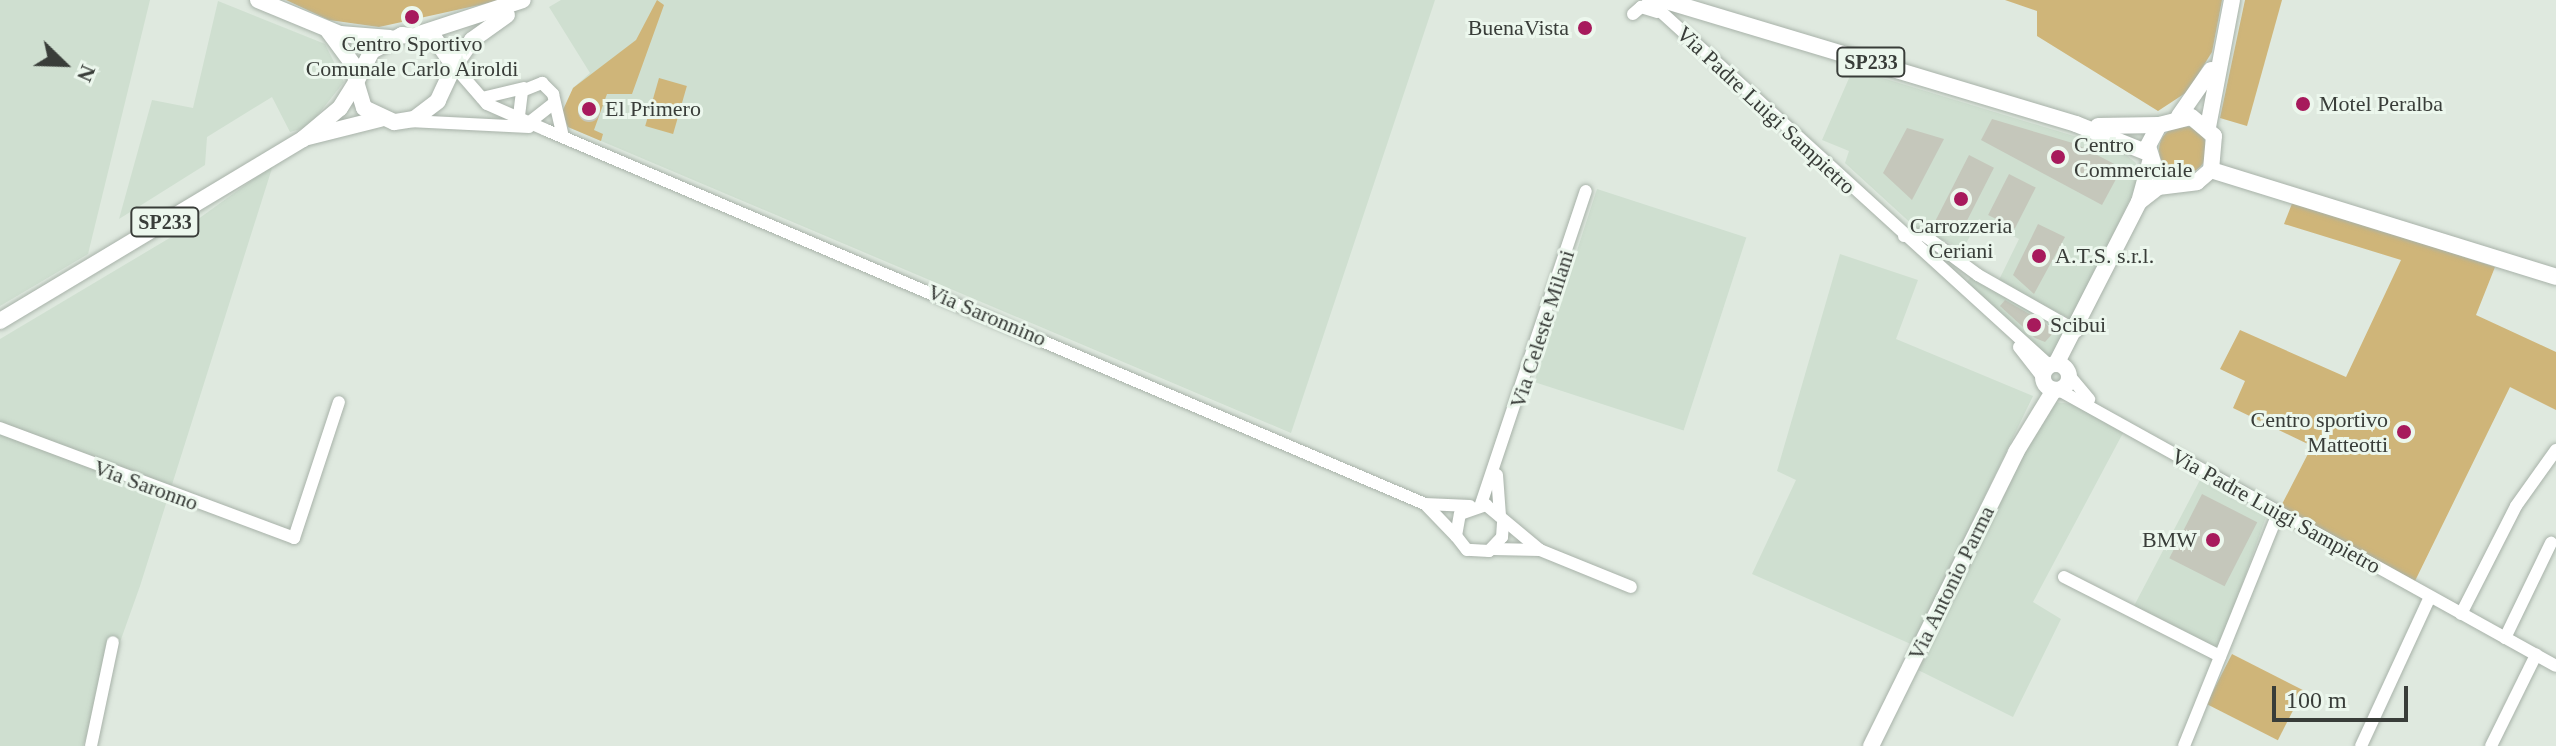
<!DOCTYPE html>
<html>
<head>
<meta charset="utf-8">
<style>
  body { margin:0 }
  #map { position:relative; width:2556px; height:746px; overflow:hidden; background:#dfe9df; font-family:Georgia,serif }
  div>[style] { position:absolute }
  .built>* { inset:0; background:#cfdfd0; transform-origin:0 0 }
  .green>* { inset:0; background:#cfb579; transform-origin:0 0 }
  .round { border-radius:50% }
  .building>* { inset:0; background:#c5c7bb; transform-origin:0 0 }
  .roads { filter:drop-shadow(0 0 2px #a8b2a9) drop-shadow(0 0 2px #a8b2a9) }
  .minor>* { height:12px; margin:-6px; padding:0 6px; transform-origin:6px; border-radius:6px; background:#fff }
  .major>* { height:16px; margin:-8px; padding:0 8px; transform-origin:8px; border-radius:8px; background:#fff }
  .major>.ring { margin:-8px; padding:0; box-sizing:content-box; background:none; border:16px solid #fff; border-radius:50% }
  .dots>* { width:22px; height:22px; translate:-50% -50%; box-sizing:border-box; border:4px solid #ecf7ed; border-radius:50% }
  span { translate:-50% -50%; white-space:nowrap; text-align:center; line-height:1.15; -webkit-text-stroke:6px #ecf7ed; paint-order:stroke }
  .shield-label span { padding:2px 6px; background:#ecf7ed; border:2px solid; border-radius:6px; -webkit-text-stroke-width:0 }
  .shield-label { font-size:20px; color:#393d39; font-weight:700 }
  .poi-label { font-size:22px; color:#393d39 }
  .right { translate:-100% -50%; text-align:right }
  .left { translate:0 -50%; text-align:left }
  .street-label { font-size:22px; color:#393d39 }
  .north { position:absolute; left:24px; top:24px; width:80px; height:80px; -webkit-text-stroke:6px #ecf7ed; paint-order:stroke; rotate:113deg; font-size:22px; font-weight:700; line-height:32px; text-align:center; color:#393d39 }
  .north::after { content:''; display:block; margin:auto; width:28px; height:36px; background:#393d39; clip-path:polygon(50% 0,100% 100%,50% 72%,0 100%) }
  .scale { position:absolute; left:2272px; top:686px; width:136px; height:36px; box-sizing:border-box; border:4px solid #393d39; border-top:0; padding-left:10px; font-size:24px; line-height:28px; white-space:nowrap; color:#393d39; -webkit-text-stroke:6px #ecf7ed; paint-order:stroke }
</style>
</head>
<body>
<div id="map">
  <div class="built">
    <div style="clip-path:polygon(0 0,150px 0,88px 254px,0 306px)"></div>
    <div style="clip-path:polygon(561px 0,1435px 0,1291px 433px,568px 127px,573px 88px,590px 73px,549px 7px)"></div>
    <div style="clip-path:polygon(218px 1px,325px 44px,344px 82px,308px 127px,290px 132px,272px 97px,207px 137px,205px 165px,119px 219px,152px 100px,193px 108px)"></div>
    <div style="clip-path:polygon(1853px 69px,2120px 150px,2136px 163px,2136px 186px,2073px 320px,1998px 282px,2019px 239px,1979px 219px,1963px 249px,1916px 228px,1845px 163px,1849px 151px,1822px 140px)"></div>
    <div style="clip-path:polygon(273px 165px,140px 586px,83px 746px,0 746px,0 339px,183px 230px)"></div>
    <div style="left:1597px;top:189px;width:157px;height:203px;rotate:18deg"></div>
    <div style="clip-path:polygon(1840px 254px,1918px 280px,1896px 339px,2033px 396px,1913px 645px,1752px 574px,1796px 480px,1777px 471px)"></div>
    <div style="clip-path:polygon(1972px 276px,2059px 325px,2064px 333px,2054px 353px,2045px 357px,1966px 283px)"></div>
    <div style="clip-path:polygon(2054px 402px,2073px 404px,2123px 433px,2033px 602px,2061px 619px,2013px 717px,1918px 670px,2044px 409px)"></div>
    <div style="clip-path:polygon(2200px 480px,2266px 517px,2221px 644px,2214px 646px,2134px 606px)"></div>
  </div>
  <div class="green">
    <div style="clip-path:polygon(286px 0,502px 0,379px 27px,329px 20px)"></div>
    <div style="clip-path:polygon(657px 0,664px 5px,632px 94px,607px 94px,594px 130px,603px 134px,601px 141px,568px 127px,562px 112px,573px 88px,636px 40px)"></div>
    <div style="clip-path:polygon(2005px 0,2222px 0,2212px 52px,2187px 92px,2158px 111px,2037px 36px,2037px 11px)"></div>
    <div style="clip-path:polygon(2245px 0,2282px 0,2247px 126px,2220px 118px)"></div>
    <div style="left:659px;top:78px;width:29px;height:50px;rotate:16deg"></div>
    <div class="round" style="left:2159px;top:126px;width:48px;height:48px"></div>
    <div style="clip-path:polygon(2293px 201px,2495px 267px,2476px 315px,2556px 352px,2556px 410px,2510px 387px,2415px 581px,2280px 508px,2312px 446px,2233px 408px,2245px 381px,2220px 369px,2240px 330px,2346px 377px,2401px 260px,2284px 224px)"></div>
    <div style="left:2232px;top:654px;width:80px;height:56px;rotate:27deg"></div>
  </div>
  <div class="building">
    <div class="round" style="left:578px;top:100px;width:22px;height:22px"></div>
    <div style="clip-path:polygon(1992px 119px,2076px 144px,2122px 168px,2102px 205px,1981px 140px)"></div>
    <div style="clip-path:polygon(1907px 128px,1944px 139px,1912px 200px,1883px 173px)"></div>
    <div style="left:1969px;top:155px;width:28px;height:77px;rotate:27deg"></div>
    <div style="left:2009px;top:174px;width:30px;height:46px;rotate:27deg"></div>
    <div style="clip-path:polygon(2038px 224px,2065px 237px,2034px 294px,2013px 275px)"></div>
    <div style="clip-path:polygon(2005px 300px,2045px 323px,2054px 332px,2045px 342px,2035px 338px,2000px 306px)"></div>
    <div style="left:2202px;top:494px;width:62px;height:72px;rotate:27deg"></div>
  </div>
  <div class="roads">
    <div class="minor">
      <div style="left:1648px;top:0;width:544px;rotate:42.32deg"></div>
      <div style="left:1633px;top:14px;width:11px;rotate:-41deg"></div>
      <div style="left:1641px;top:7px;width:17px;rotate:17deg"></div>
      <div style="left:454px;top:66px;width:50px;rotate:49deg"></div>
      <div style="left:487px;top:104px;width:64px;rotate:23.8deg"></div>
      <div style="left:546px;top:130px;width:955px;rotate:23.05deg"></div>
      <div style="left:1425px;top:504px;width:45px;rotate:2.5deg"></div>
      <div style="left:482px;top:98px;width:43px;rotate:-13.4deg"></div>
      <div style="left:409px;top:121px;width:120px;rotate:2.9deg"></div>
      <div style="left:518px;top:124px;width:33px;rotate:-83deg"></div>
      <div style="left:522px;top:91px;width:22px;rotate:-22deg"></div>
      <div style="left:542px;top:83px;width:16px;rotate:45deg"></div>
      <div style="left:553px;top:94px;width:44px;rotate:76.9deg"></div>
      <div style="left:526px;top:125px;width:36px;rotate:-38deg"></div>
      <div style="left:1904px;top:236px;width:20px;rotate:-3deg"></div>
      <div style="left:1924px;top:235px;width:67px;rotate:36.5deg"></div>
      <div style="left:1978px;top:275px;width:114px;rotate:29.5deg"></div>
      <div style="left:2019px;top:347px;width:39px;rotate:52deg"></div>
      <div style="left:2068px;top:374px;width:33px;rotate:50deg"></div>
      <div style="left:2059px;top:390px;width:568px;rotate:29.04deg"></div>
      <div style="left:0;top:428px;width:314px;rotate:20.5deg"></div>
      <div style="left:294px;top:538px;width:143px;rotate:-71.7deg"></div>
      <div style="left:1497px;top:475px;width:41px;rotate:85.8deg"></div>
      <div style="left:1481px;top:504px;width:330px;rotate:-71.5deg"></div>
      <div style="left:1427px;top:506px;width:42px;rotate:46deg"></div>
      <div style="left:1503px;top:523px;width:14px;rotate:94deg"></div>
      <div style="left:1502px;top:537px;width:19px;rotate:133deg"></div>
      <div style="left:1489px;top:551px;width:22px;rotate:-177deg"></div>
      <div style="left:1467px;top:550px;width:18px;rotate:-128deg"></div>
      <div style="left:1456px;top:536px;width:22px;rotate:-80deg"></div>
      <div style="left:1460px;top:514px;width:28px;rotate:-19deg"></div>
      <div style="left:1486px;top:505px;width:70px;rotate:39.8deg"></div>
      <div style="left:1540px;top:550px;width:98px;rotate:22.1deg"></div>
      <div style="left:1493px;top:549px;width:47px;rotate:1.2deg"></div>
      <div style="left:2064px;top:577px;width:175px;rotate:26.9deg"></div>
      <div style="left:2461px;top:614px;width:121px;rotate:-63deg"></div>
      <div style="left:2516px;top:506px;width:69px;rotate:-54.5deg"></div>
      <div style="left:2505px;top:638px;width:106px;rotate:-64.2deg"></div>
      <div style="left:91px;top:746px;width:106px;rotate:-78.1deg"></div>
      <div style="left:2184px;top:746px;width:251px;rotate:-68deg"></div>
      <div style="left:2361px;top:746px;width:164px;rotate:-65.2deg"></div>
      <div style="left:2491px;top:746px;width:102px;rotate:-63.7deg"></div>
    </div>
    <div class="major">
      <div style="left:258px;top:0;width:89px;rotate:22.5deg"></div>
      <div style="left:340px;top:34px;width:50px;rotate:4.6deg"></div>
      <div style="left:1663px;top:0;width:431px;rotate:16.7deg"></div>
      <div style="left:2076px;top:124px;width:78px;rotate:21.9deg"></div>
      <div style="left:419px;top:34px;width:109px;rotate:-18.1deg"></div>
      <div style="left:402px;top:35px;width:33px;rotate:7deg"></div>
      <div style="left:435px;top:39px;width:33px;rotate:55deg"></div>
      <div style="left:454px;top:66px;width:38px;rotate:115deg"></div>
      <div style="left:438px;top:101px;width:30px;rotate:143deg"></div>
      <div style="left:414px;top:119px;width:20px;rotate:171deg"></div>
      <div style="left:394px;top:122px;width:33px;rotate:-155deg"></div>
      <div style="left:364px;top:108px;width:27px;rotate:-107deg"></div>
      <div style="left:356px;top:82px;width:35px;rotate:-63deg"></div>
      <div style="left:372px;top:51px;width:34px;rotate:-28deg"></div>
      <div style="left:454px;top:66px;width:32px;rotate:-55deg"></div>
      <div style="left:472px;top:40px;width:43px;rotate:-35.5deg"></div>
      <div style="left:2179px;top:116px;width:56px;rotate:-55.2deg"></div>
      <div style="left:2098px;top:126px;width:61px;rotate:-0.9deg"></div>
      <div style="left:2208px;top:127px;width:129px;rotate:-79.3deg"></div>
      <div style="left:308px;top:137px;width:74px;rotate:-14deg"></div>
      <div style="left:2211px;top:170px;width:361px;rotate:17.2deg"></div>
      <div style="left:2139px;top:202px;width:24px;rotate:-38deg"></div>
      <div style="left:2158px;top:187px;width:39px;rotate:-7deg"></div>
      <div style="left:2197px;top:182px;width:18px;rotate:-41deg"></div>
      <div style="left:2211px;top:170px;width:34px;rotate:-85deg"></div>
      <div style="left:2214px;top:136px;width:30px;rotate:-140deg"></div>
      <div style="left:2191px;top:117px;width:33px;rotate:166deg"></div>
      <div style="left:2159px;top:125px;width:24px;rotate:118deg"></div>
      <div style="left:2148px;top:146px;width:28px;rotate:73deg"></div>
      <div style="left:2156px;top:173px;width:20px;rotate:33deg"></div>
      <div style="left:0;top:321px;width:353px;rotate:-31deg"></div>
      <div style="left:303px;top:139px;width:48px;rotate:-40deg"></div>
      <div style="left:340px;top:108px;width:31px;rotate:-58deg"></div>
      <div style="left:356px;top:82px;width:15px;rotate:-94deg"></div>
      <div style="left:355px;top:67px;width:47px;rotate:-126.4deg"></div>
      <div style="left:2056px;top:364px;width:182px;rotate:-62.9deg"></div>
      <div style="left:2139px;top:202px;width:41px;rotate:-74.6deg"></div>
      <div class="ring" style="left:2043px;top:364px;width:10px;height:10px"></div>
      <div style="left:1871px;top:746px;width:328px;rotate:-63.7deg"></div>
      <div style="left:2016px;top:452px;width:73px;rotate:-58.5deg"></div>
    </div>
  </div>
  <div class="dots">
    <div style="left:412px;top:17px;background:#a71a5c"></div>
    <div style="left:1585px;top:28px;background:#a71a5c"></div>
    <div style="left:2303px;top:104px;background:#a71a5c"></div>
    <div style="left:589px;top:109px;background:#a71a5c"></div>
    <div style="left:2058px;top:157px;background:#a71a5c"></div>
    <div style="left:1961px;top:199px;background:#a71a5c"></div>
    <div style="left:2039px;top:256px;background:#a71a5c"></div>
    <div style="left:2034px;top:325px;background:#a71a5c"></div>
    <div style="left:2404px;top:432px;background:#a71a5c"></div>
    <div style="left:2213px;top:540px;background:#a71a5c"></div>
  </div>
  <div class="shield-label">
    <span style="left:1871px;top:62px">SP233</span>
    <span style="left:165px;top:222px">SP233</span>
  </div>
  <div class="poi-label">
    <span class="right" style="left:1569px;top:28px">BuenaVista</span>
    <span style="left:412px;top:56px">Centro Sportivo<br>Comunale Carlo Airoldi</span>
    <span class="left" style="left:2319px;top:104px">Motel Peralba</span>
    <span class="left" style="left:605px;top:109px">El Primero</span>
    <span class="left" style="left:2074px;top:157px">Centro<br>Commerciale</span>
    <span style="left:1961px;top:238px">Carrozzeria<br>Ceriani</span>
    <span class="left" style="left:2055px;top:256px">A.T.S. s.r.l.</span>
    <span class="left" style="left:2050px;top:325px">Scibui</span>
    <span class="right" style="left:2388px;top:432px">Centro sportivo<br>Matteotti</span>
    <span class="right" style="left:2197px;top:540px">BMW</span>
  </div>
  <div class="street-label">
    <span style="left:1766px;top:110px;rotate:43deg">Via Padre Luigi Sampietro</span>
    <span style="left:987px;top:315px;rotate:23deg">Via Saronnino</span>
    <span style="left:1542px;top:329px;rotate:-72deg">Via Celeste Milani</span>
    <span style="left:146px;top:485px;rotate:20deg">Via Saronno</span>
    <span style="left:2276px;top:511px;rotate:29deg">Via Padre Luigi Sampietro</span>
    <span style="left:1951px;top:583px;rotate:-64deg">Via Antonio Parma</span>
  </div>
  <div class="north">N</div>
  <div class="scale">100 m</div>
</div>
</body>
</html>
